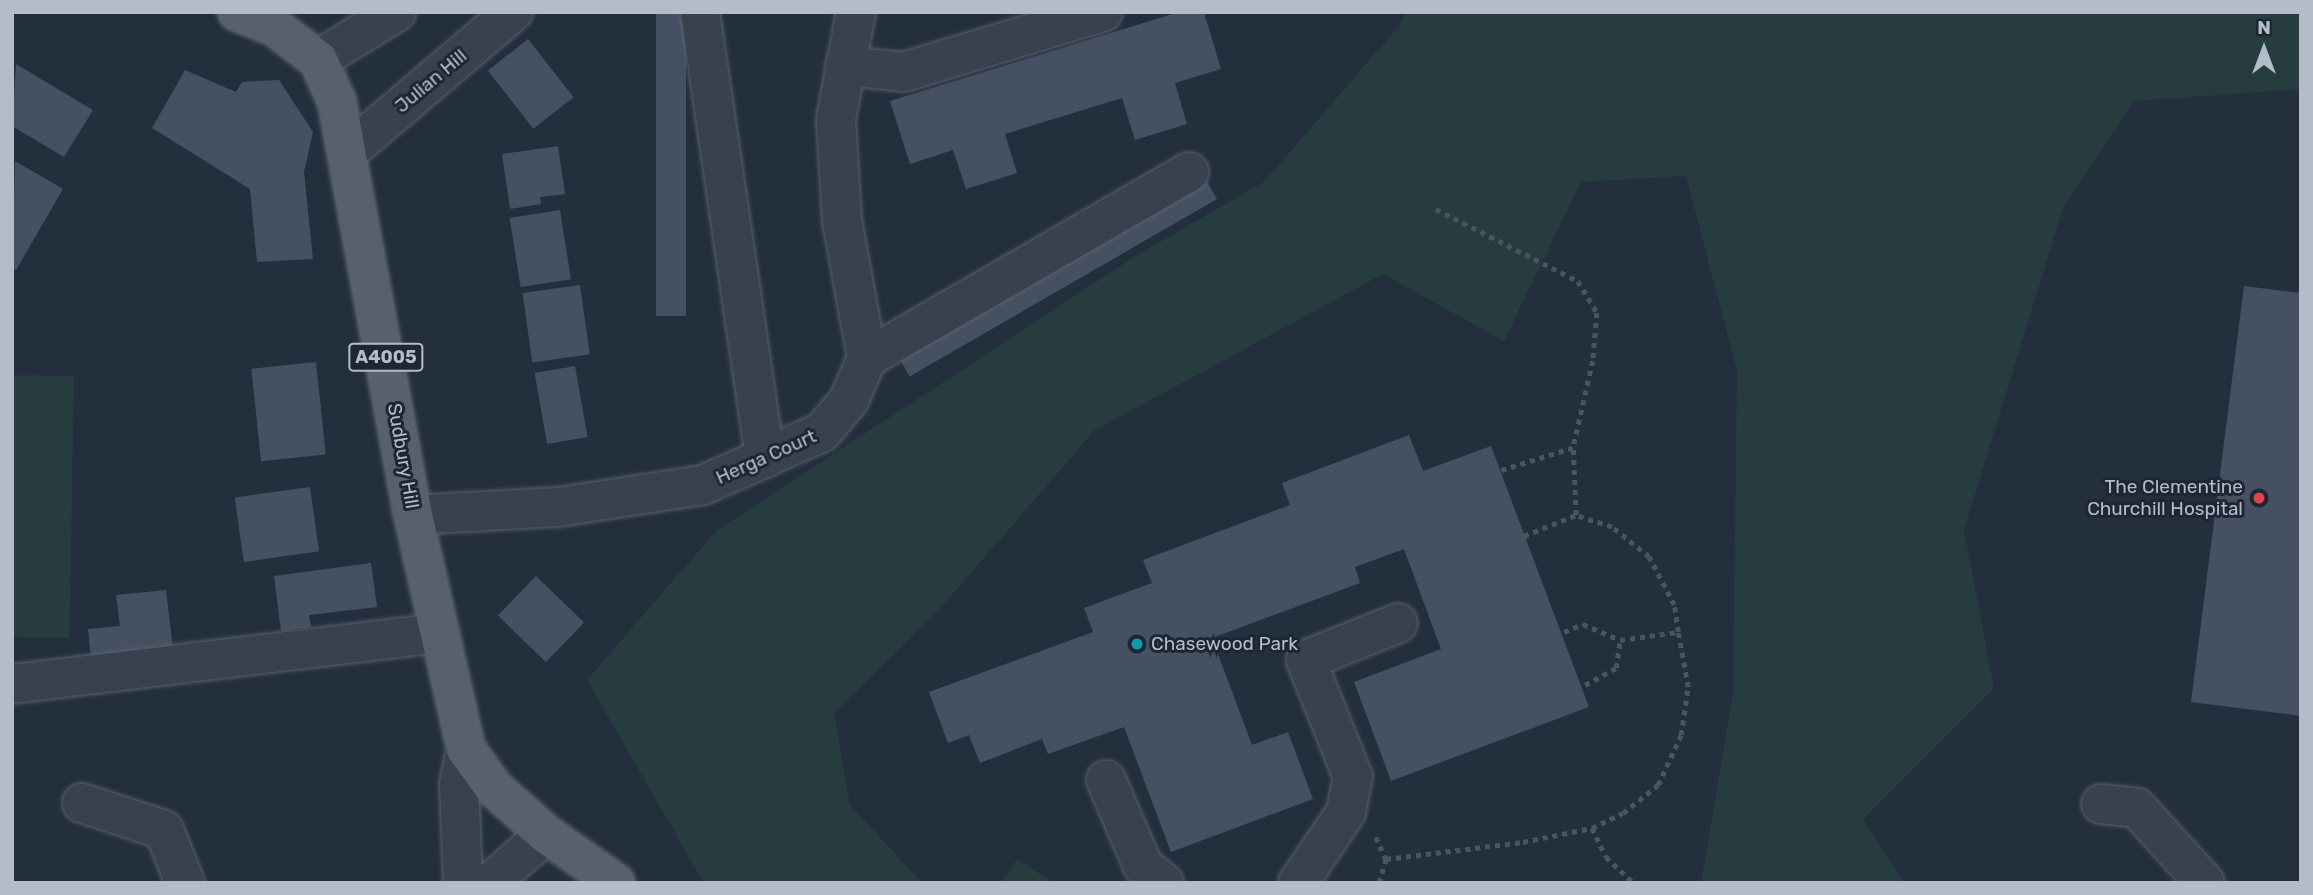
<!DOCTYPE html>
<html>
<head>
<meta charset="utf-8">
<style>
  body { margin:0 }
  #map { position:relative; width:2313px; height:895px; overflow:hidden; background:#242f3e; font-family:Rubik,sans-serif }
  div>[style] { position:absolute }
  .green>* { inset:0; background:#263c3f; transform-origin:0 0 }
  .building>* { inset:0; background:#455162; transform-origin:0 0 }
  .path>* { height:4.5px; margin-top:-2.25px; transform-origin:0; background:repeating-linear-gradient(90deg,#44595c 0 5px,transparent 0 10px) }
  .roads { filter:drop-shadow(0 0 2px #565f6c) drop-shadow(0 0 2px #565f6c) }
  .minor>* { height:38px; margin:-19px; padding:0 19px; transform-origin:19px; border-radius:19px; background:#38414e }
  .major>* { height:38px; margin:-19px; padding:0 19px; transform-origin:19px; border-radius:19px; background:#56606e }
  .dots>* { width:19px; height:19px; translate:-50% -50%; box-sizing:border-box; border:4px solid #1d2633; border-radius:50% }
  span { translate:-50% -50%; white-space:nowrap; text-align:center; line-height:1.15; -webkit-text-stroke:6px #1d2633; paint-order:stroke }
  .shield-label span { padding:2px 5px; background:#1d2633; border:2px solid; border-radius:5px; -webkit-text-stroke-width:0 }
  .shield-label { font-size:18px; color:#b4bcc9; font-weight:700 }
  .street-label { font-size:19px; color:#b4bcc9 }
  .poi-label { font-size:19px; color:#b4bcc9 }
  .right { translate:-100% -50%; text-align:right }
  .left { translate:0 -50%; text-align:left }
  .frame { position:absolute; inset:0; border:14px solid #b4bcc9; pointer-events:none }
  .north { position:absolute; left:2229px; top:14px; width:70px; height:70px; -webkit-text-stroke:5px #1d2633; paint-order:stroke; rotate:0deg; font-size:19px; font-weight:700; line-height:28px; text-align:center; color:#b4bcc9 }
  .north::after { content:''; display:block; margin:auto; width:24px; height:32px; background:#b4bcc9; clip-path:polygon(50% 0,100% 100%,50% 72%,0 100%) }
</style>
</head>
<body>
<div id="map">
  <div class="green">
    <div style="clip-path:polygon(1405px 12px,2301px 12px,2301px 89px,2134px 101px,2063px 208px,1964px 530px,1994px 688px,1863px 819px,1904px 883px,1701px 883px,1733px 693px,1737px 371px,1686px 176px,1581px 182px,1504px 341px,1383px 274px,1095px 430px,937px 612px,834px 713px,850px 805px,922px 883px,704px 883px,587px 680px,716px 531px,1139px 254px,1264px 182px,1399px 26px)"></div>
    <div style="left:74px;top:376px;width:262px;height:62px;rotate:91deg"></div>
    <div style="clip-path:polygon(1017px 859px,1054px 883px,1001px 883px)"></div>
  </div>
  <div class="building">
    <div style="left:656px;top:12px;width:30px;height:304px"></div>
    <div style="clip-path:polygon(1179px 12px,1204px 12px,1221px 69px,1175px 83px,1187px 124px,1135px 140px,1122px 98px,1005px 134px,1017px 173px,966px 189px,953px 150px,910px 164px,890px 101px)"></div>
    <div style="left:528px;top:39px;width:74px;height:51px;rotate:52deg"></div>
    <div style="clip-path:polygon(16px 64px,93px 110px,64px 157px,12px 126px)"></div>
    <div style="clip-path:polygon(185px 70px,236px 92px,242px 82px,279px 80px,313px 132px,304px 172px,313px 259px,257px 262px,250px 189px,152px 128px)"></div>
    <div style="clip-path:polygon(558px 146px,565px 194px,540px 197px,541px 204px,510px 209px,502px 154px)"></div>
    <div style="clip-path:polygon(15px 161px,63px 189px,16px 270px,12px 268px)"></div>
    <div style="left:1206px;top:180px;width:22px;height:355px;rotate:60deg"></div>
    <div style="left:560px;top:210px;width:70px;height:51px;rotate:81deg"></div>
    <div style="left:580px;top:285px;width:70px;height:58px;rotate:82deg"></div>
    <div style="clip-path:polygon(2244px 286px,2301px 293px,2301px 716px,2191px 702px)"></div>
    <div style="left:316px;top:362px;width:93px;height:65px;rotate:84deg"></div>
    <div style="left:575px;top:366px;width:72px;height:41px;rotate:80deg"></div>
    <div style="clip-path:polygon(1409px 435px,1423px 471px,1491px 446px,1589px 707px,1391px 781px,1354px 682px,1441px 649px,1404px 549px,1355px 567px,1360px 583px,1212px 638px,1252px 745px,1288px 732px,1313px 799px,1171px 852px,1124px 727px,1048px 754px,1042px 739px,980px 763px,969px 735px,948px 743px,929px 692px,1093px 632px,1084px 608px,1152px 583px,1143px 560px,1290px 505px,1282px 483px)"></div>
    <div style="left:310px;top:487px;width:65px;height:76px;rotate:82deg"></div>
    <div style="clip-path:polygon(371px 563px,377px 607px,309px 615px,311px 627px,281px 631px,274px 576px)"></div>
    <div style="left:536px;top:576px;width:67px;height:55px;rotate:44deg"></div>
    <div style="clip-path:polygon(166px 590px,173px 649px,91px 658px,88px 629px,120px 626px,116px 595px)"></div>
  </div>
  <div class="path">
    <div style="left:1436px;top:209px;width:159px;rotate:26.9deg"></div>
    <div style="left:1578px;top:281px;width:37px;rotate:59deg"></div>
    <div style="left:1597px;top:313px;width:48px;rotate:94.8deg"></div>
    <div style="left:1593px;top:361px;width:89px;rotate:102.9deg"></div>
    <div style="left:1573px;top:448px;width:77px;rotate:162.5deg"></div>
    <div style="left:1524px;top:536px;width:56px;rotate:-22deg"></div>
    <div style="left:1576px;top:515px;width:67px;rotate:-92.6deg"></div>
    <div style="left:1564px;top:632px;width:21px;rotate:-23deg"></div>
    <div style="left:1583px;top:624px;width:40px;rotate:23.4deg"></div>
    <div style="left:1620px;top:640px;width:59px;rotate:-7.9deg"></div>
    <div style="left:1678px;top:632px;width:27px;rotate:-98deg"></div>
    <div style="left:1674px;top:605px;width:54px;rotate:-117.5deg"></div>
    <div style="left:1649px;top:557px;width:48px;rotate:-141deg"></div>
    <div style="left:1612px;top:527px;width:38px;rotate:-162deg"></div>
    <div style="left:1585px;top:685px;width:35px;rotate:-29deg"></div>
    <div style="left:1616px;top:668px;width:28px;rotate:-82deg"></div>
    <div style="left:1592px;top:828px;width:32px;rotate:64deg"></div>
    <div style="left:1606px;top:857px;width:38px;rotate:43deg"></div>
    <div style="left:1376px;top:837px;width:24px;rotate:66deg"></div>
    <div style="left:1386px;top:859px;width:138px;rotate:-7.1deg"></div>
    <div style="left:1523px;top:842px;width:70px;rotate:-11.5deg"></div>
    <div style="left:1592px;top:828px;width:34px;rotate:-26deg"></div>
    <div style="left:1623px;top:813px;width:45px;rotate:-38.7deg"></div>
    <div style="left:1658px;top:785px;width:55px;rotate:-65.3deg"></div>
    <div style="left:1681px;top:735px;width:49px;rotate:-81.7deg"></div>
    <div style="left:1688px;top:687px;width:56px;rotate:-100.3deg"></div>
    <div style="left:1379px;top:883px;width:25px;rotate:-74deg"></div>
  </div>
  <div class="roads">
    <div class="minor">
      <div style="left:700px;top:12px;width:451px;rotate:81.7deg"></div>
      <div style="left:318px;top:60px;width:92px;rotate:-31.6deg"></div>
      <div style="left:845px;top:66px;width:59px;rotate:5.8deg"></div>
      <div style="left:904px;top:72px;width:208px;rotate:-16.8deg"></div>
      <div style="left:350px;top:150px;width:214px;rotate:-40.3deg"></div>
      <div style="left:867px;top:358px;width:372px;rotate:-30deg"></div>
      <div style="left:413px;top:515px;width:145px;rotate:-3.2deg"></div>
      <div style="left:558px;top:507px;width:147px;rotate:-8.6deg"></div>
      <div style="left:703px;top:485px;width:130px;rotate:-24deg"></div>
      <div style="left:822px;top:432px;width:42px;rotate:-49.8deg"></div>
      <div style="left:849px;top:400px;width:46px;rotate:-66.8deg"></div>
      <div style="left:867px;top:358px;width:139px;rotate:-100.3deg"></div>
      <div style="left:842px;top:221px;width:102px;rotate:-93.4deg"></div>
      <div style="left:836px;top:119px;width:109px;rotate:-79.4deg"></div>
      <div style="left:12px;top:684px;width:431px;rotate:-6.8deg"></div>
      <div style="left:1106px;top:780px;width:94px;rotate:66.7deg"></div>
      <div style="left:1143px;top:866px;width:27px;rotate:39deg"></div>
      <div style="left:82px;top:803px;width:86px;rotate:18.2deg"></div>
      <div style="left:164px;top:830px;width:57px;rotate:68.4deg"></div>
      <div style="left:2101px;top:804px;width:36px;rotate:6deg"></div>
      <div style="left:2137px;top:808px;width:101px;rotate:47.8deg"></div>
      <div style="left:463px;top:883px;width:98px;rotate:-92.3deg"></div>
      <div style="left:459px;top:785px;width:37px;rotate:-79deg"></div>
      <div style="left:490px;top:883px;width:74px;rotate:-41.2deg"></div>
      <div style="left:1298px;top:883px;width:86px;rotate:-55.9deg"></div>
      <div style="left:1346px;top:812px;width:36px;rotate:-79deg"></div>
      <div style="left:1353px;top:777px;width:126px;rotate:-111.9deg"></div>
      <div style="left:1306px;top:660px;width:99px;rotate:-21.9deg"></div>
    </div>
    <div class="major">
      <div style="left:237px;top:12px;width:41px;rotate:21.5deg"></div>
      <div style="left:275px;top:27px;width:54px;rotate:37.5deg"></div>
      <div style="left:318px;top:60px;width:46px;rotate:65.7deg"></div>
      <div style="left:337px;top:102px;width:420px;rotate:79.6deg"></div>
      <div style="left:413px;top:515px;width:240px;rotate:77.2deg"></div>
      <div style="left:466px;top:749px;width:49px;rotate:54.1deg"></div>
      <div style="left:495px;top:789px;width:68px;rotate:41.4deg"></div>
      <div style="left:546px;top:834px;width:85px;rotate:35deg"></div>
    </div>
  </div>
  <div class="dots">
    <div style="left:2259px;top:498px;background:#e0444e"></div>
    <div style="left:1137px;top:644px;background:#0f9aa8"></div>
  </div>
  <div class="shield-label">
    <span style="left:386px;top:357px">A4005</span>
  </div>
  <div class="street-label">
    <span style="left:431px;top:81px;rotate:-40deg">Julian Hill</span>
    <span style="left:403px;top:456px;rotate:80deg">Sudbury Hill</span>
    <span style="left:766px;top:457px;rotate:-24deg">Herga Court</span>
  </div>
  <div class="poi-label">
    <span class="right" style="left:2243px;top:498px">The Clementine<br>Churchill Hospital</span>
    <span class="left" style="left:1151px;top:644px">Chasewood Park</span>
  </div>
  <div class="frame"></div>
  <div class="north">N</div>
</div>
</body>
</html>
